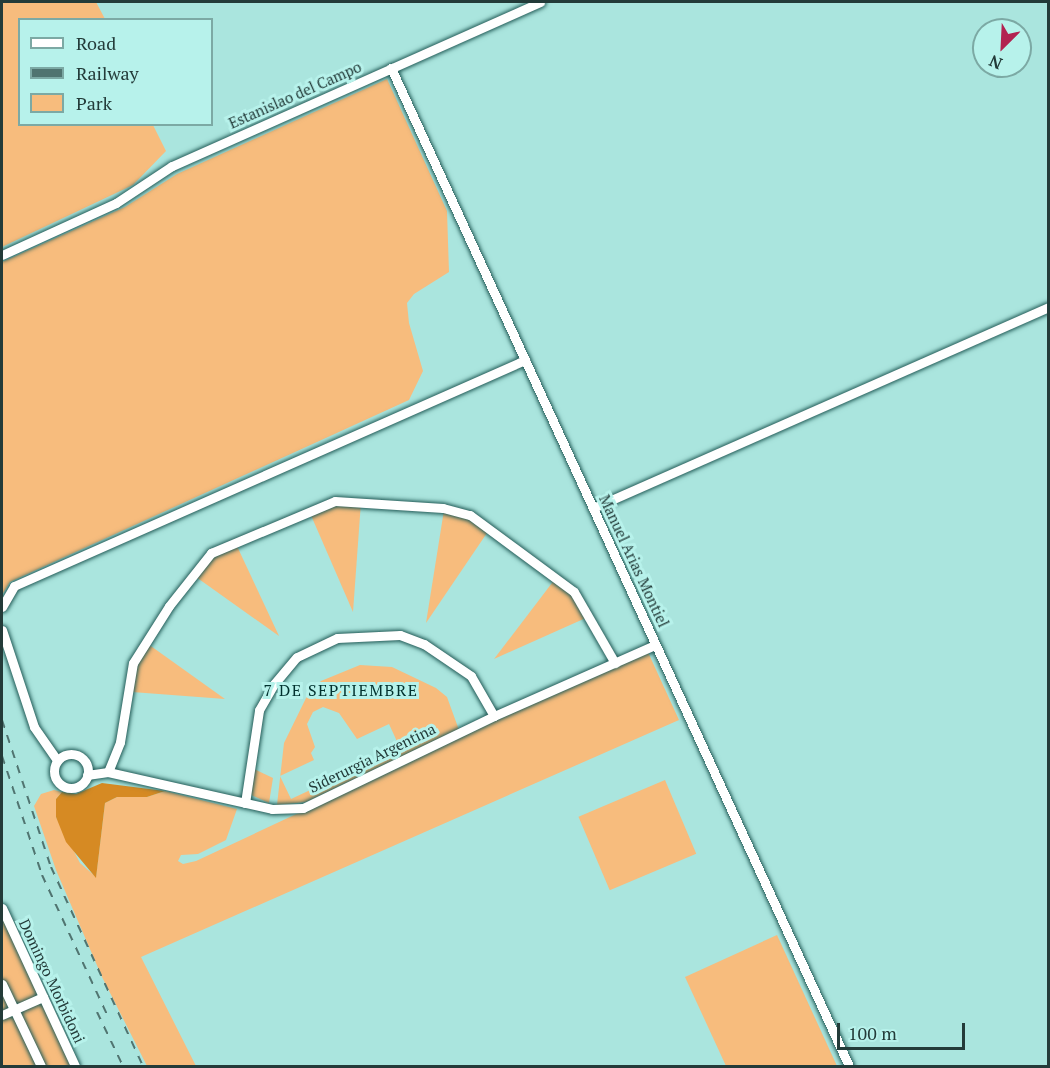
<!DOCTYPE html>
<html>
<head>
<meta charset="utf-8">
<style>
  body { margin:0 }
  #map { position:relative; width:1050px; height:1068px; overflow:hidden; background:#aae5de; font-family:"PT Serif",serif }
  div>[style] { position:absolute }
  .green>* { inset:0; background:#f7bc7d; transform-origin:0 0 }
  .forest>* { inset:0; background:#d68a23 }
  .roads { filter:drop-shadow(0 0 2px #235c58) drop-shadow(0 0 2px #235c58) }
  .minor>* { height:9px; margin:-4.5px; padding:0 4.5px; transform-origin:4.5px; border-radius:4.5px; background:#fff }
  .minor>.ring { margin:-4.5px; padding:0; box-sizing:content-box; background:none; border:9px solid #fff; border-radius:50% }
  .rail>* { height:2px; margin-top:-1px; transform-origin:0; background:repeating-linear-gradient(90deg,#507470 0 8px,transparent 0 16px) }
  span { translate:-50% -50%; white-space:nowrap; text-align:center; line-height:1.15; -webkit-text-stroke:6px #b7f2eb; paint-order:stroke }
  .street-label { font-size:15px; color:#233b39 }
  .neighbourhood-label { font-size:16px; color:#01312e; letter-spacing:1.5px }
  .frame { position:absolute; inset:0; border:3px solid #233b39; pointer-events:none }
  .legend { position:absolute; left:18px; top:18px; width:195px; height:108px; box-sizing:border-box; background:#b7f2eb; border:2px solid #7ca9a4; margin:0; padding:8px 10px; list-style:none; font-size:18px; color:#233b39 }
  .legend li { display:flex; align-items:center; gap:12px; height:30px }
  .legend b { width:30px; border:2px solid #7ca9a4 }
  .north { position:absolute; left:972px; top:18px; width:60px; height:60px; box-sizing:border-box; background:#b7f2eb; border:2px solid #7ca9a4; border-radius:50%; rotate:204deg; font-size:16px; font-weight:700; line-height:24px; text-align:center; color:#233b39 }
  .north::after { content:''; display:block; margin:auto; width:21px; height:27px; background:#b22251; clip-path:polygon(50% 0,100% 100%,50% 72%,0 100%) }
  .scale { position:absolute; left:837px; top:1023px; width:128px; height:27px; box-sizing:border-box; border:3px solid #233b39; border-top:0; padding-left:8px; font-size:18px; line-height:21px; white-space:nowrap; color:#233b39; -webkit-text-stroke:4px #b7f2eb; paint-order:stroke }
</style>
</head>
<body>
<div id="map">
  <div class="green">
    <div style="clip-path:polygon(2px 2px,96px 2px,105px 19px,20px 20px,20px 124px,153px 125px,166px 151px,133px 185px,2px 247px)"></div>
    <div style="clip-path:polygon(387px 79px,447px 211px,449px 272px,414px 294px,407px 303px,409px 323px,423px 371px,409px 400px,10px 582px,2px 595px,2px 262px,125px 207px,177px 174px)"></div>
    <div style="clip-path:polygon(361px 502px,353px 612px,310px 513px,336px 503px)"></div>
    <div style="clip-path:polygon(444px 510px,470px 518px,489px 530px,426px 623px)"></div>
    <div style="clip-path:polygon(236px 544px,279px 636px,196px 577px,214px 556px)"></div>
    <div style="clip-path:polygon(555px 579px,572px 594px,588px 617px,494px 659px)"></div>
    <div style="clip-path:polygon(148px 644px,225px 699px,132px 692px,135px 664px)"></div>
    <div style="clip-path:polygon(647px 650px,679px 720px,141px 957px,196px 1066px,147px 1066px,102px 977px,56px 870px,34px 806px,41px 794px,54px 790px,62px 792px,56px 799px,56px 817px,80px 863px,96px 877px,105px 803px,117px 797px,147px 797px,165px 791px,237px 809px,226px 840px,198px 854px,181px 855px,178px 861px,183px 864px,196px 861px)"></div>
    <div style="clip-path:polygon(evenodd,360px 665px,392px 667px,436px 688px,447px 697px,459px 730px,306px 802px,277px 805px,284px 743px,308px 694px,321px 681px,360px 665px,323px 707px,339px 713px,357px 739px,389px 724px,400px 748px,291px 799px,280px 776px,314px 760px,311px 753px,315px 747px,307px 724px,313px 712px,323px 707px)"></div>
    <div style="clip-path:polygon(254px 769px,273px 778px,269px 803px,249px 794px)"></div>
    <div style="left:665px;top:780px;width:80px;height:94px;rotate:67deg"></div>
    <div style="clip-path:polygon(2px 907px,75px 1066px,2px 1066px)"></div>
    <div style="clip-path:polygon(777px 935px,837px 1066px,726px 1066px,685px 977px)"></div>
  </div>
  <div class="forest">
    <div style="clip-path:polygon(102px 783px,165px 791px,147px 797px,117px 797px,105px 803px,96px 878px,66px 842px,56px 817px,56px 799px,62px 792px,76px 794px)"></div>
  </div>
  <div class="roads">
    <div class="minor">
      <div style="left:391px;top:68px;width:1098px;rotate:65.35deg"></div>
      <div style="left:2px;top:255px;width:125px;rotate:-24.5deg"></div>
      <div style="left:116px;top:203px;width:67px;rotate:-33.5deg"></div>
      <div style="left:172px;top:166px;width:403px;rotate:-24deg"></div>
      <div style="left:593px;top:508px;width:497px;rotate:-23.8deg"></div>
      <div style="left:2px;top:607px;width:24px;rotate:-60deg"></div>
      <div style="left:14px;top:586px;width:559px;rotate:-23.86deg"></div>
      <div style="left:2px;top:630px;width:102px;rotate:71.7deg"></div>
      <div style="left:34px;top:727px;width:40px;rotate:55.1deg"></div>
      <div class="ring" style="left:54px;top:754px;width:25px;height:25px"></div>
      <div style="left:108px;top:772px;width:32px;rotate:-68deg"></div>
      <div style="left:120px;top:742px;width:80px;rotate:-80.7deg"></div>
      <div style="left:133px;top:663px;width:67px;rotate:-57.7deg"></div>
      <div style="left:169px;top:606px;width:68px;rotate:-51.6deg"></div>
      <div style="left:211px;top:553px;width:134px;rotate:-22.8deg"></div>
      <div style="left:335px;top:501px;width:108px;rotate:3.7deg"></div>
      <div style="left:443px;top:508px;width:28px;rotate:15deg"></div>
      <div style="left:470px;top:515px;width:129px;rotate:36.5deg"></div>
      <div style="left:574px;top:592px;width:82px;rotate:60deg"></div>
      <div style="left:87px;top:775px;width:21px;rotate:-8deg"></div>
      <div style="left:108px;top:772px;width:168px;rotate:12.7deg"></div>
      <div style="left:272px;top:809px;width:31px;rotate:-2deg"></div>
      <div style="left:303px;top:808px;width:212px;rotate:-25.7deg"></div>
      <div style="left:494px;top:716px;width:176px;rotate:-23.8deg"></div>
      <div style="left:245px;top:803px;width:94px;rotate:-81.4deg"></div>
      <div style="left:259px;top:710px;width:30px;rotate:-60deg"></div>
      <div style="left:274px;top:684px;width:35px;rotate:-50deg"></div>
      <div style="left:297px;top:657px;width:44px;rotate:-25.4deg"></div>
      <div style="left:337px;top:638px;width:63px;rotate:-2.7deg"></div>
      <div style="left:400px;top:635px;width:26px;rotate:21deg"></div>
      <div style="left:424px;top:644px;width:57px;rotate:34.2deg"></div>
      <div style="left:471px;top:676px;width:46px;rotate:60.1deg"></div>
      <div style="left:2px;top:908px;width:174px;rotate:65.2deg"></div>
      <div style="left:2px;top:984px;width:91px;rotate:64.6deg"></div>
      <div style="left:2px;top:1015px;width:45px;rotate:-23.7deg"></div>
    </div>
  </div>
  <div class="rail">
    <div style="left:2px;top:720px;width:155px;rotate:71.6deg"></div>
    <div style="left:51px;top:867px;width:219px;rotate:65.2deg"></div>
    <div style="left:2px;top:756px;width:126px;rotate:71.4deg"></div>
    <div style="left:42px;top:875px;width:159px;rotate:65deg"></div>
    <div style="left:97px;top:1012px;width:60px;rotate:64.3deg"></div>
  </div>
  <div class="street-label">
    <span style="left:295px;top:95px;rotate:-24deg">Estanislao del Campo</span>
    <span style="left:634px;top:561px;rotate:65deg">Manuel Arias Montiel</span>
    <span style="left:372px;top:758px;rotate:-26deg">Siderurgia Argentina</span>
    <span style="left:52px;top:981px;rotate:65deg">Domingo Morbidoni</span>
  </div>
  <div class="neighbourhood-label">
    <span style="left:341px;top:690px">7 DE SEPTIEMBRE</span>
  </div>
  <div class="frame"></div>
  <ul class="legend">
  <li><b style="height:8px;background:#fff"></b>Road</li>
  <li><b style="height:8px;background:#507470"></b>Railway</li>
  <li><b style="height:16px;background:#f7bc7d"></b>Park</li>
  </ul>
  <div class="north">N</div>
  <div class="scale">100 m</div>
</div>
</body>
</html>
